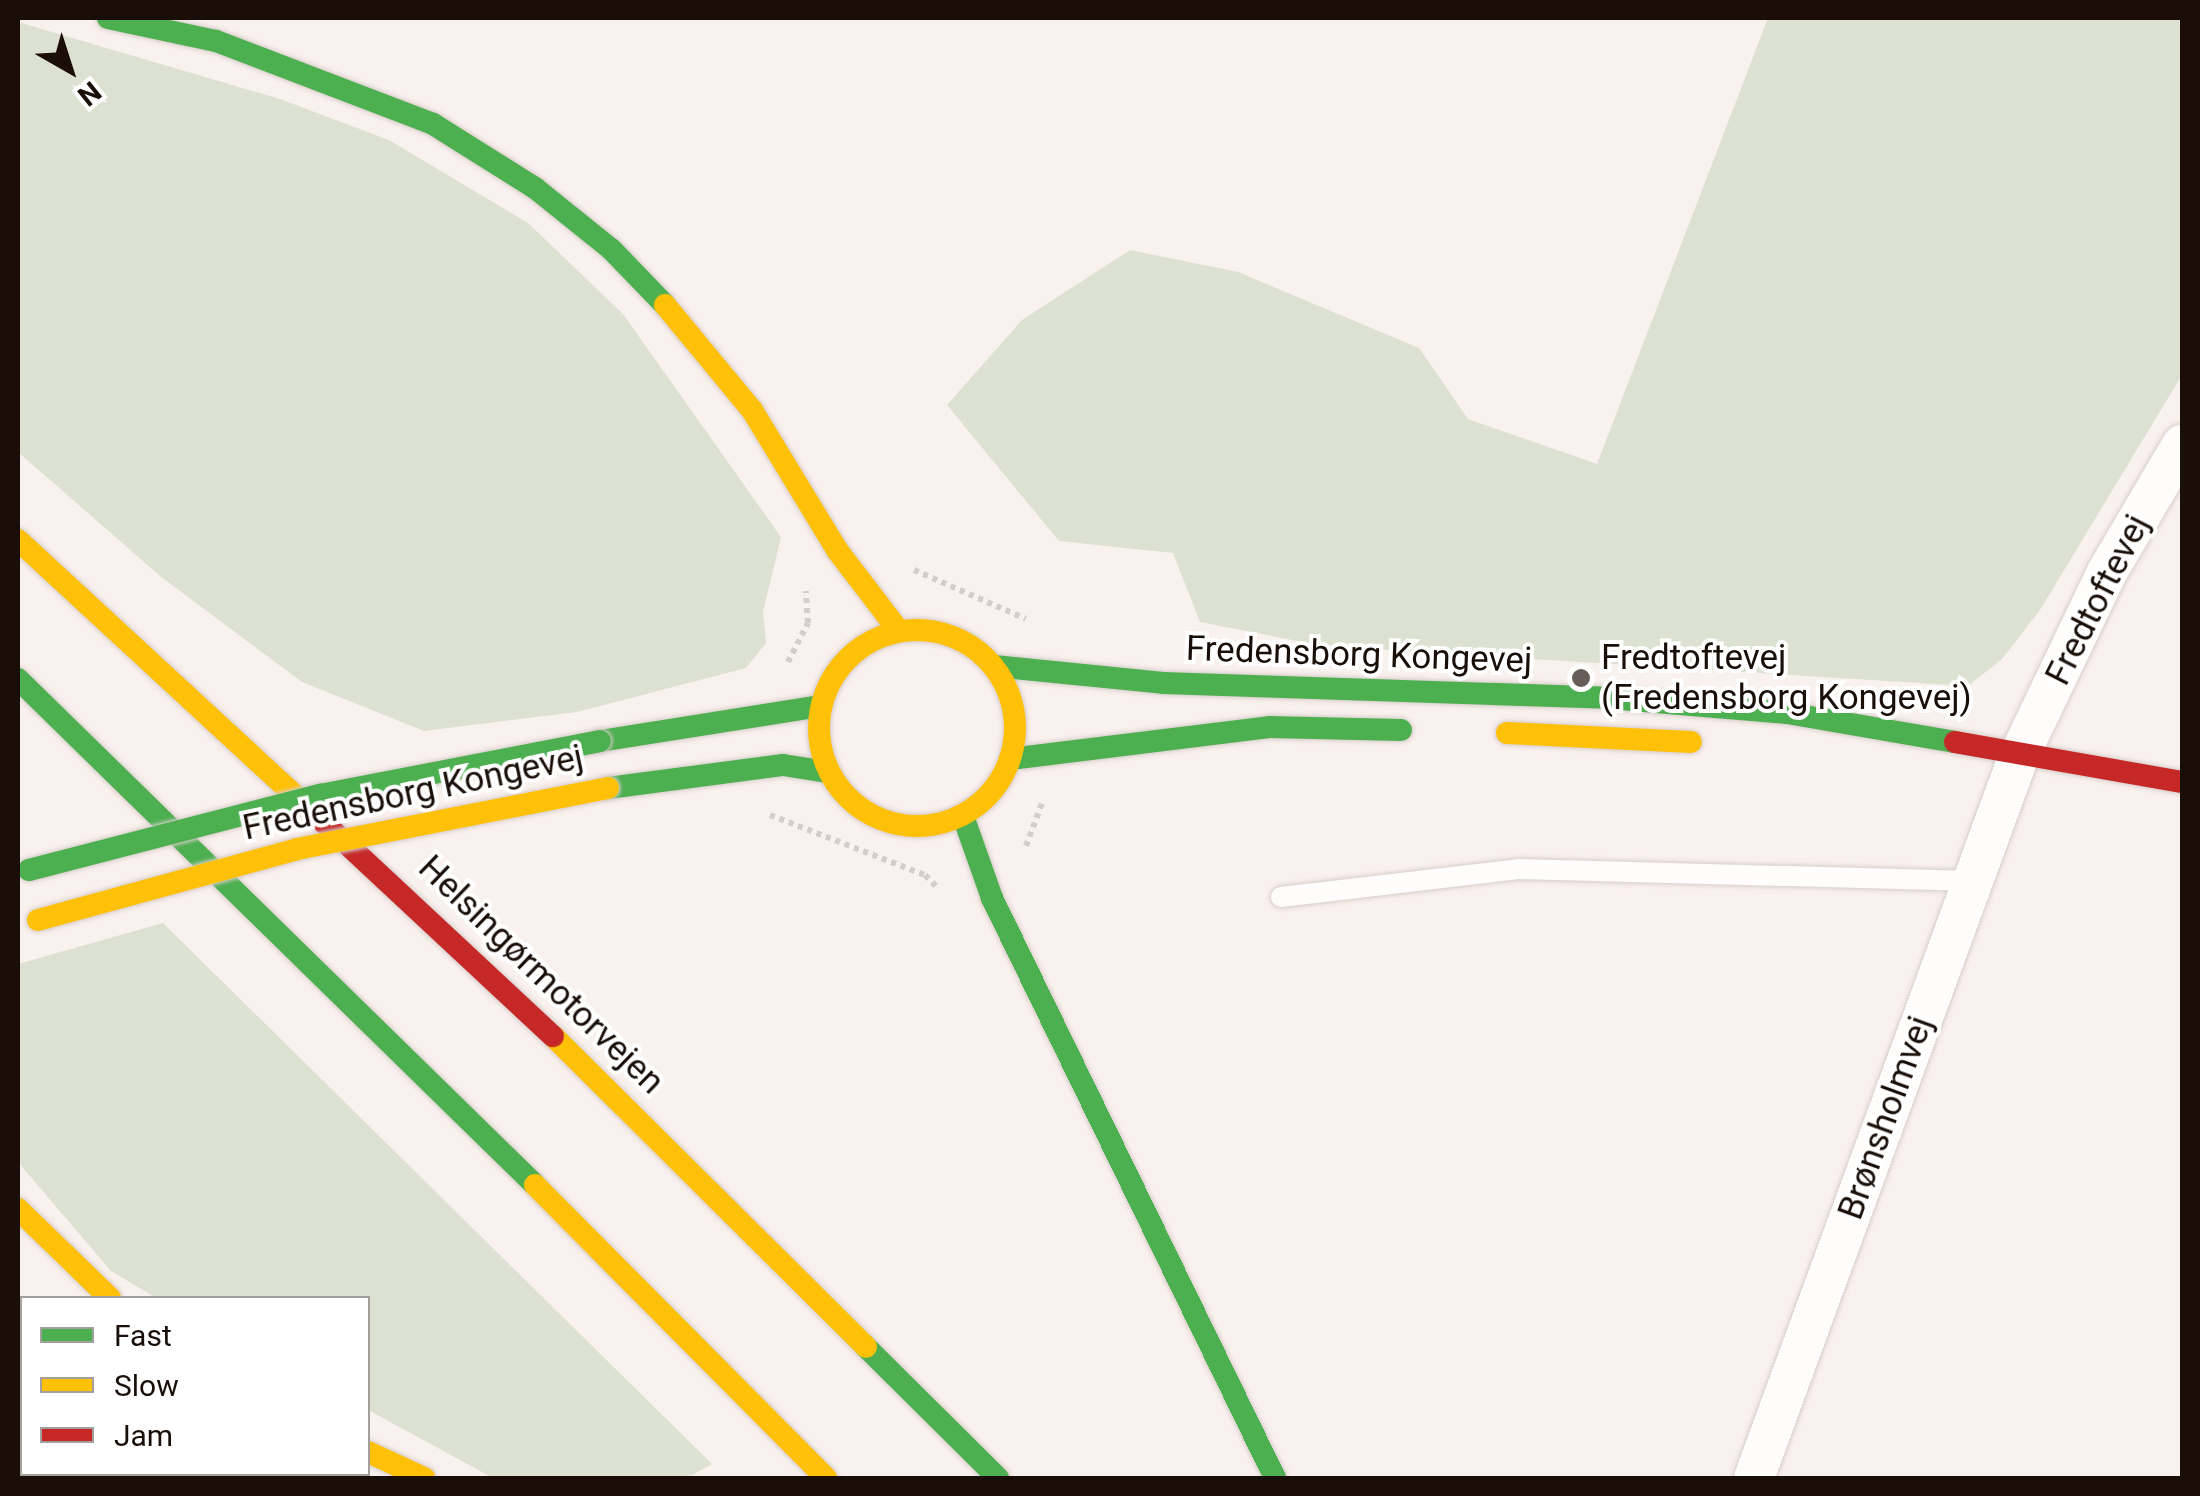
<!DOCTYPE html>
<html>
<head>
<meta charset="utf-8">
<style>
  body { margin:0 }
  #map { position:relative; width:2200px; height:1496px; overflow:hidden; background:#f9f1ee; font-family:Roboto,sans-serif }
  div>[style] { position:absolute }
  .built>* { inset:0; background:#f6e5dd }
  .green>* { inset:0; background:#dde1d1 }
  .path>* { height:6px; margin-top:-3px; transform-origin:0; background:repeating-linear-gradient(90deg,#d1cecd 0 5px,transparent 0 10px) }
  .roads { filter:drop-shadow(0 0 2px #d8cdc9) drop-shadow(0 0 2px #d8cdc9) }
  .lane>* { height:20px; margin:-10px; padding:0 10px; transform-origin:10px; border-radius:10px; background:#fefdfc }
  .street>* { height:40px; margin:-20px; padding:0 20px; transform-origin:20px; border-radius:20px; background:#fefdfc }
  .fast>* { height:22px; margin:-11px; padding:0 11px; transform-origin:11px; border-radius:11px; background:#4caf50 }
  .slow>* { height:22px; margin:-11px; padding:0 11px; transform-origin:11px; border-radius:11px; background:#ffc107 }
  .slow>.ring { margin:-11px; padding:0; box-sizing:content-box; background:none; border:22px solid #ffc107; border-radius:50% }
  .jam>* { height:22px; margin:-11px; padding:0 11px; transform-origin:11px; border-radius:11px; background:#c62828 }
  .bridges { filter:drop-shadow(0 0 2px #d8cdc9) drop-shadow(0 0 2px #d8cdc9) }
  .fast-bridge>* { height:22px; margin:-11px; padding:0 11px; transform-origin:11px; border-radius:11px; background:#4caf50 }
  .slow-bridge>* { height:22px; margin:-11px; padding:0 11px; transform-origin:11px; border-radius:11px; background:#ffc107 }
  .dots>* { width:28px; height:28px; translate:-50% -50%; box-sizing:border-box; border:5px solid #fff; border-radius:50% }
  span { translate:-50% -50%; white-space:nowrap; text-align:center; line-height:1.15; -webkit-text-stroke:8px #fff; paint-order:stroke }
  .street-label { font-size:35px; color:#190e08 }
  .poi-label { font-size:35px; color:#190e08 }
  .left { translate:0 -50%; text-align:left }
  .frame { position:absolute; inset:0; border:20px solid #190e08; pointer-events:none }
  .legend { position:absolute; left:20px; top:1296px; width:350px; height:180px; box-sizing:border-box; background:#fff; border:2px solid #a39f9c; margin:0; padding:12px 18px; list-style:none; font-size:30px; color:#190e08 }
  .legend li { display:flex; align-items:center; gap:20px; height:50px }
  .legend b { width:50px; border:2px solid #a39f9c }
  .north { position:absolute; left:20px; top:20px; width:100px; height:100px; -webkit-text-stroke:8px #fff; paint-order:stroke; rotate:141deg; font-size:28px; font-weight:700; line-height:40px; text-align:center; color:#190e08 }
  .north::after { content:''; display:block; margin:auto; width:35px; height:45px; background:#190e08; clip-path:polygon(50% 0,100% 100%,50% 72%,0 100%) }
</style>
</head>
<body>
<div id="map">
  <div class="built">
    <div style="clip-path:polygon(18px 1377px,22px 1474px,191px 1478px,18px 1478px)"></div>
  </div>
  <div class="green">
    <div style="clip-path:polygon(1768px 18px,2182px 18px,2182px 375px,2040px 610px,2002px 659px,1968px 686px,1323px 646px,1200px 622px,1173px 553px,1059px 541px,947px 405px,1022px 320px,1130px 250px,1238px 272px,1419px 348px,1468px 419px,1597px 464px)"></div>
    <div style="clip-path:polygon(18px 22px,280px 99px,389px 140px,528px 223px,623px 314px,781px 537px,763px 612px,766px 643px,746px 668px,577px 712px,424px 731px,302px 682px,160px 576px,18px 452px)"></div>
    <div style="clip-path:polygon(163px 923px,712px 1464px,687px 1478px,493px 1478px,368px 1410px,368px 1298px,156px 1298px,111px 1271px,18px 1162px,18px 964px)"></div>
  </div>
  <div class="path">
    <div style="left:914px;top:570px;width:122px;rotate:23.6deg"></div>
    <div style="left:788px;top:662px;width:44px;rotate:-62.9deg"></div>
    <div style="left:808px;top:623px;width:32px;rotate:-94deg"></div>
    <div style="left:770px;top:815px;width:166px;rotate:21.2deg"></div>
    <div style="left:925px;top:875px;width:17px;rotate:45deg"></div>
    <div style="left:1026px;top:846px;width:46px;rotate:-69.6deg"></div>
  </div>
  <div class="roads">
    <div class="lane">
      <div style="left:1281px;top:897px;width:239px;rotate:-6.7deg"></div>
      <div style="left:1518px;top:869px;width:455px;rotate:1.5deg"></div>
    </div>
    <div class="street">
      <div style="left:1754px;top:1478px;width:767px;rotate:-69.86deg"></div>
      <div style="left:2018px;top:758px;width:204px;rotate:-64.4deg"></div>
      <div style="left:2106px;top:574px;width:150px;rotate:-59.5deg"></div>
    </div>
    <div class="fast">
      <div style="left:108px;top:18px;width:110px;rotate:12deg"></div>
      <div style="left:216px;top:41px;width:232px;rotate:20.9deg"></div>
      <div style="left:433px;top:124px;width:120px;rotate:32.1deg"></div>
      <div style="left:535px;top:188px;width:97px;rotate:38.8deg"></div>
      <div style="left:611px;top:249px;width:78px;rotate:46deg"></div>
      <div style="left:994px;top:666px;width:170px;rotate:5.7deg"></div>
      <div style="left:1163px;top:683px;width:445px;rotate:1.9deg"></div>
      <div style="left:1608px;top:698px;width:180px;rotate:4.8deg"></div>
      <div style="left:1787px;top:713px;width:170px;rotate:9.8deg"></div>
      <div style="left:18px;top:679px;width:723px;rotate:44.38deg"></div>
      <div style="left:600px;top:741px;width:224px;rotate:-9deg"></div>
      <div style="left:1010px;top:759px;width:261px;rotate:-7deg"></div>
      <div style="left:1269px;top:727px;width:132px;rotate:1.3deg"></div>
      <div style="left:608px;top:788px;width:177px;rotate:-7.5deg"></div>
      <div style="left:783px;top:765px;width:46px;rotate:8.8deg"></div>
      <div style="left:963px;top:816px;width:87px;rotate:70.5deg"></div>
      <div style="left:992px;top:898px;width:645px;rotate:63.99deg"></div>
      <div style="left:866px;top:1347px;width:186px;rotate:44.8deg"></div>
    </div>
    <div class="slow">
      <div style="left:665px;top:305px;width:136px;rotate:50.4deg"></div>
      <div style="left:752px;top:410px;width:164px;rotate:58.7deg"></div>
      <div style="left:837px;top:550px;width:102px;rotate:52.6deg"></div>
      <div style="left:18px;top:540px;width:391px;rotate:42.7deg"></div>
      <div class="ring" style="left:819px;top:630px;width:174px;height:174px"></div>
      <div style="left:1507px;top:733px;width:184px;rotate:2.8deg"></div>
      <div style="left:553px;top:1036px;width:441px;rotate:44.8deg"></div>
      <div style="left:535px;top:1185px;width:413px;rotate:45.2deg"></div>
      <div style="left:18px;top:1209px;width:128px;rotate:44.1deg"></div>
      <div style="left:368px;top:1452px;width:62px;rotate:24.9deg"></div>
    </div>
    <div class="jam">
      <div style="left:1955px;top:742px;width:230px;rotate:10deg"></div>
      <div style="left:305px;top:805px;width:339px;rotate:43deg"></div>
    </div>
  </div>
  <div class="bridges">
    <div class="fast-bridge">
      <div style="left:29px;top:870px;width:301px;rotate:-14.5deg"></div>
      <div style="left:320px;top:795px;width:285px;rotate:-10.9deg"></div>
    </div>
    <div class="slow-bridge">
      <div style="left:38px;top:920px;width:269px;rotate:-15.3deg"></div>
      <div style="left:297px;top:849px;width:317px;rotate:-11.1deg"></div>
    </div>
  </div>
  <div class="dots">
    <div style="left:1581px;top:678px;background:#675d58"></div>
  </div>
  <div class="street-label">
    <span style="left:2098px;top:600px;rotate:-63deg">Fredtoftevej</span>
    <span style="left:1359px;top:655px;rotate:2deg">Fredensborg Kongevej</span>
    <span style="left:413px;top:793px;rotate:-12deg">Fredensborg Kongevej</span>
    <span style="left:541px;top:975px;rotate:44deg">Helsingørmotorvejen</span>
    <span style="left:1886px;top:1118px;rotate:-70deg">Brønsholmvej</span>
  </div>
  <div class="poi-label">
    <span class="left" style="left:1601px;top:678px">Fredtoftevej<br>(Fredensborg Kongevej)</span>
  </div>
  <div class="frame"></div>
  <ul class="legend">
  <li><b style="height:12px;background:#4caf50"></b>Fast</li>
  <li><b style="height:12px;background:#ffc107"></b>Slow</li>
  <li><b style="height:12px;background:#c62828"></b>Jam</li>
  </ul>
  <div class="north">N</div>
</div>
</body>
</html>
